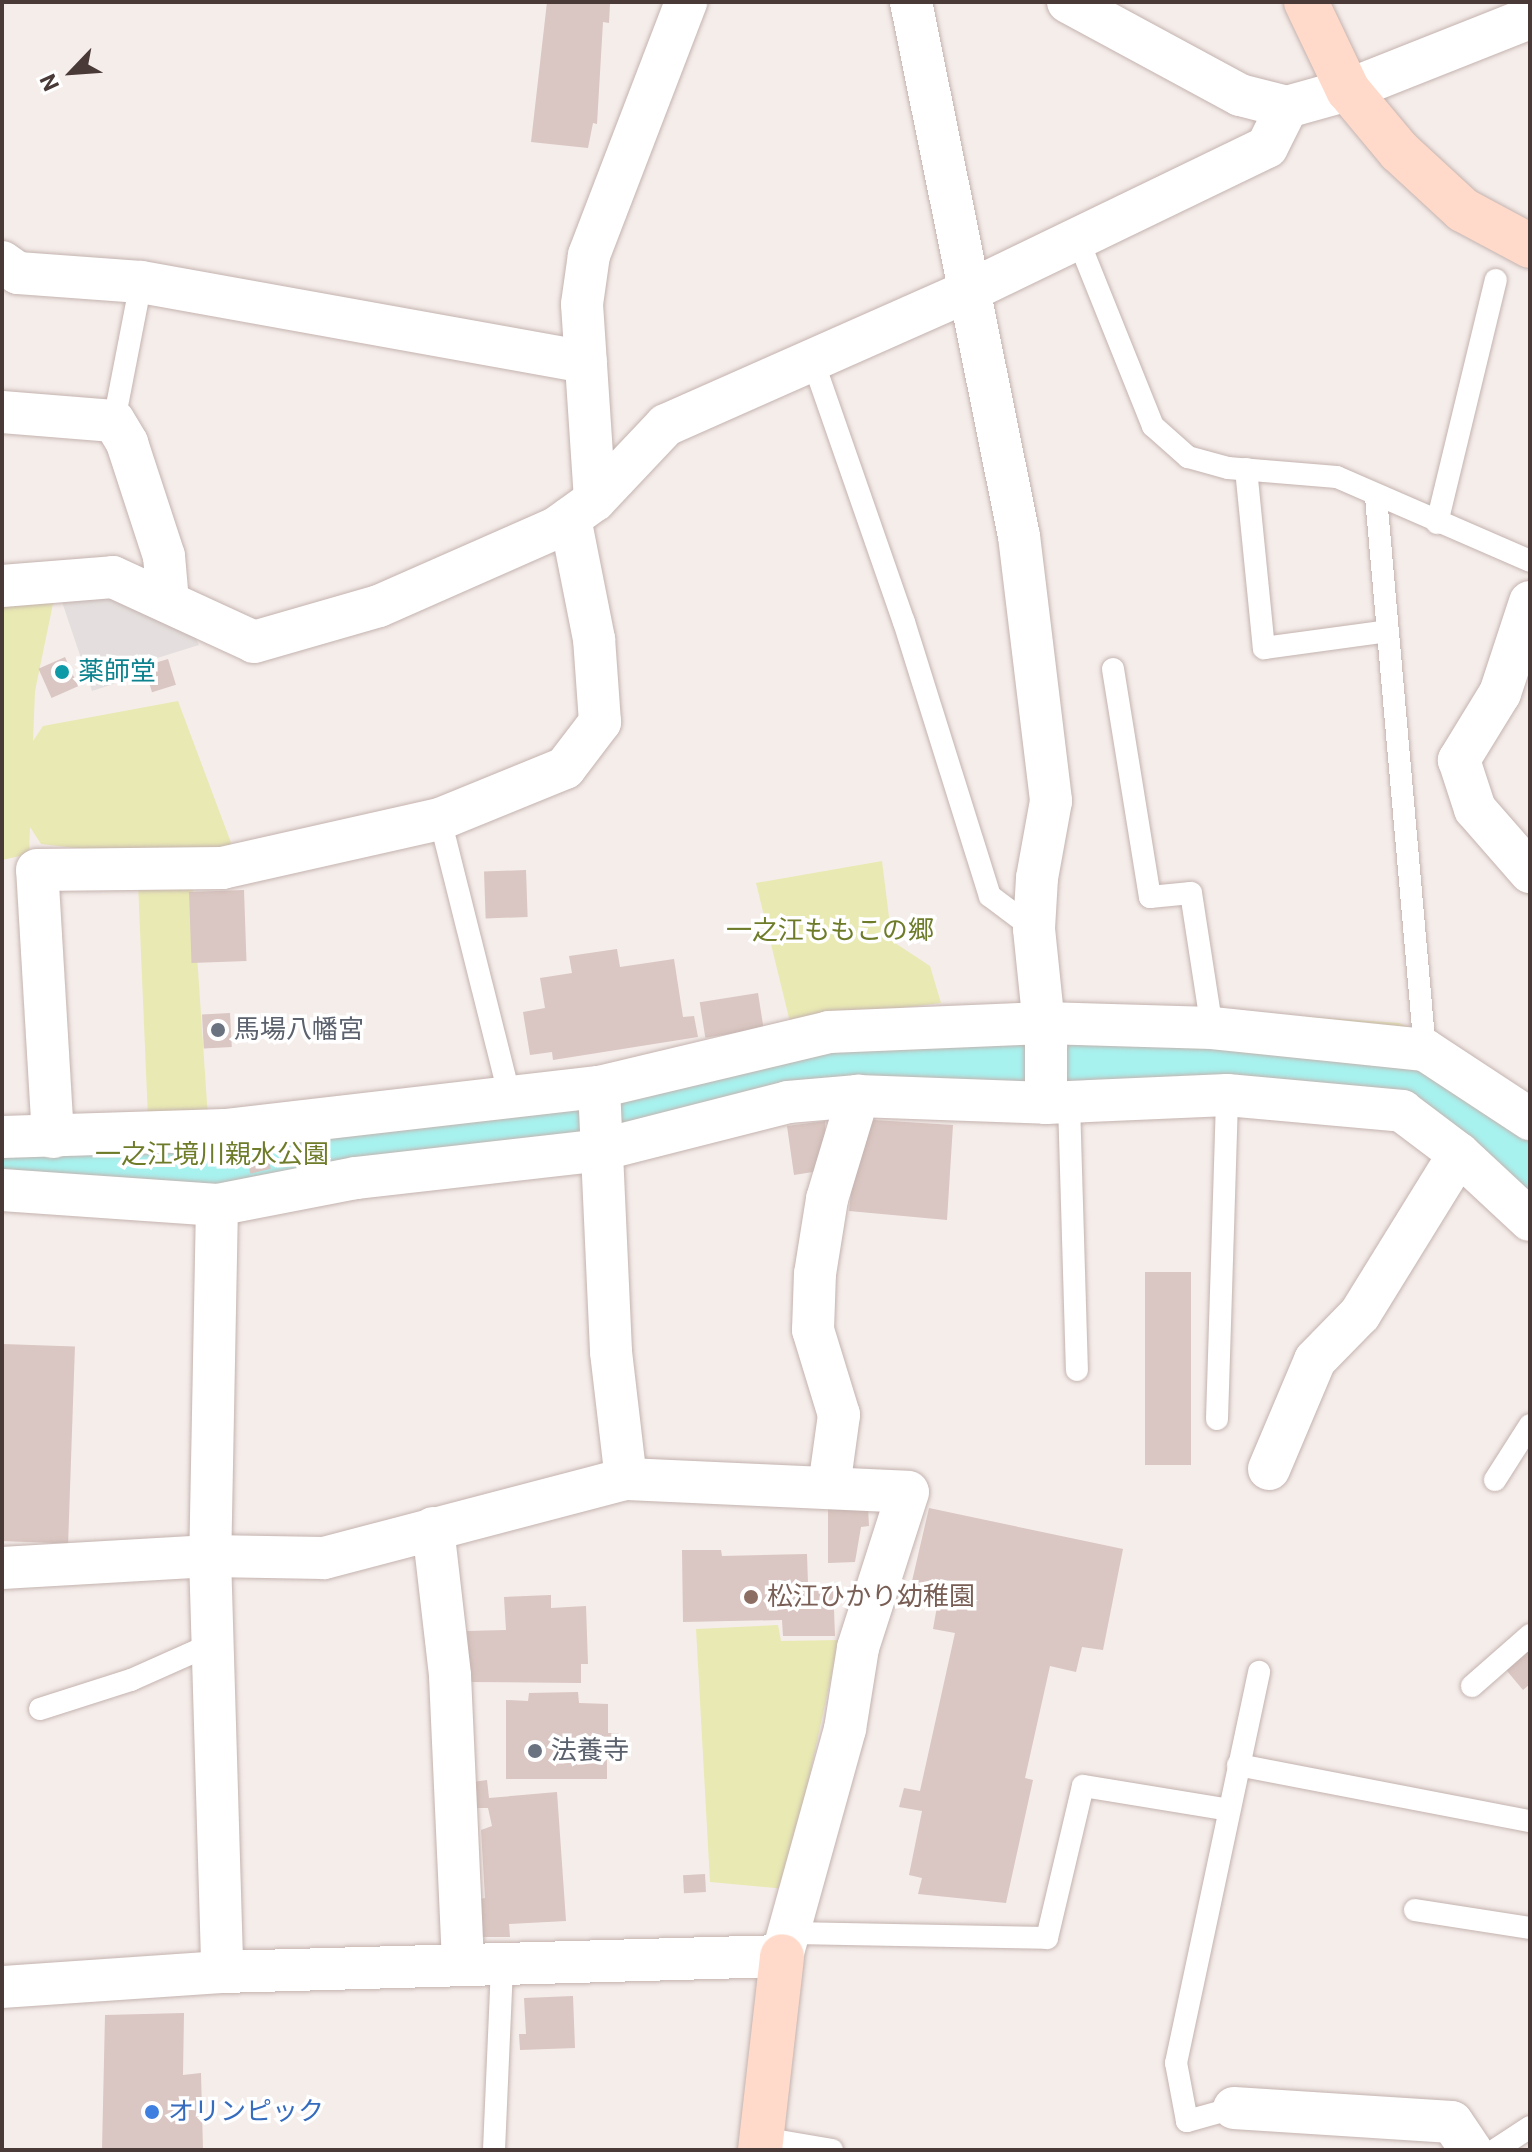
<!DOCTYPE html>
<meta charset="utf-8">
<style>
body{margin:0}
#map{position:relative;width:1532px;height:2152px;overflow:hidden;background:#f5edea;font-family:Roboto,"Noto Sans JP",sans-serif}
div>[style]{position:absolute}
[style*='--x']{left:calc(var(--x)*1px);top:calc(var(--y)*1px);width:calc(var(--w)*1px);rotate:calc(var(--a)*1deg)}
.green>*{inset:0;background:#e9e9b3}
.parking>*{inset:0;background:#e4dfde}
.river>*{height:74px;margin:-37px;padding:0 37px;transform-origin:37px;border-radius:37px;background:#a7f1ee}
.building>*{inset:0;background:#dac6c2;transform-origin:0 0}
.roads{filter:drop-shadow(0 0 2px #c4b3af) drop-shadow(0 0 2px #c4b3af)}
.lane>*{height:22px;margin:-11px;padding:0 11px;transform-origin:11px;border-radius:11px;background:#fff}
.street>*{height:42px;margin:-21px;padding:0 21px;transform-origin:21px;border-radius:21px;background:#fff}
.secondary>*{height:44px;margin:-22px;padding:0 22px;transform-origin:22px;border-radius:22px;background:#ffdaca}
.dots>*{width:22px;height:22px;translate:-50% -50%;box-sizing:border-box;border:4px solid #fff;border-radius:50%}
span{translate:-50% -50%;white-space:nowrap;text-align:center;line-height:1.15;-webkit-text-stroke:7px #fff;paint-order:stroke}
.culture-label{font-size:26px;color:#0d838f}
.left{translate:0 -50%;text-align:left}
.park-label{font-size:26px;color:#6e7c2a}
.worship-label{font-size:26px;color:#5b616d}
.education-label{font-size:26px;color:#785e54}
.shop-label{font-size:26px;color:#366cbe}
.frame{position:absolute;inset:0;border:4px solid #493a38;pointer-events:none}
.north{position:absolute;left:32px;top:32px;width:80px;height:80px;-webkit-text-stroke:6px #fff;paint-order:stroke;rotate:245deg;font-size:22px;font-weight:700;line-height:32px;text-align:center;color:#493a38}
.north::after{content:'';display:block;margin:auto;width:28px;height:36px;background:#493a38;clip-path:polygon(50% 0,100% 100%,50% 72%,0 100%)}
</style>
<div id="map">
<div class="green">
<i style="clip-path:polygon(55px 594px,35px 691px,33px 741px,43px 726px,178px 701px,233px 848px,127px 854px,41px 844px,30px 827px,29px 854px,2px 860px,2px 598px)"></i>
<i style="clip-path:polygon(882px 861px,892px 941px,930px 966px,941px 1003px,790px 1022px,756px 883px)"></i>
<i style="clip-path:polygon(192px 881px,208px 1118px,1008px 1014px,1015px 1088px,621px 1127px,213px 1194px,2px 1180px,2px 1124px,148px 1119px,138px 883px)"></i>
<i style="clip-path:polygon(1225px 1011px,1399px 1023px,1444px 1042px,1530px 1103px,1530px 1148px,1507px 1168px,1463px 1135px,1082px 1088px,1078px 1012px)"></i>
<i style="clip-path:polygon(778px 1625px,781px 1641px,839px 1640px,785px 1889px,710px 1882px,696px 1629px)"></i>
</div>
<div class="parking">
<i style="clip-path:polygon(109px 592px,190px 627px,199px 645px,135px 665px,138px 676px,92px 691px,61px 599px)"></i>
</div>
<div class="river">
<i style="--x:2;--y:1168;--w:231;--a:-3.2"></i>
<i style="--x:233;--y:1155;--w:308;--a:-7.7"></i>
<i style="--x:538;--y:1114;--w:99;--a:-4"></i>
<i style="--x:637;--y:1107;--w:222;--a:-13.8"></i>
<i style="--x:853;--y:1054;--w:531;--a:2.81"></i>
<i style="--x:1383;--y:1080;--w:91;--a:15.3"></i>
<i style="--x:1471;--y:1104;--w:79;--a:41.9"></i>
</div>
<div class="building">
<i style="clip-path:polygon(547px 2px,610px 4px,609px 23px,603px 22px,597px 124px,593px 123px,588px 148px,531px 142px)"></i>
<i style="left:65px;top:657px;width:32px;height:29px;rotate:66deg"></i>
<i style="left:168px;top:659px;width:27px;height:25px;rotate:73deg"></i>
<i style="left:526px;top:870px;width:47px;height:42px;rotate:88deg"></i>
<i style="left:244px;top:890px;width:71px;height:55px;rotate:88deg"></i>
<i style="clip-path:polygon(617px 949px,620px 967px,674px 959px,683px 1017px,694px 1016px,698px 1037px,553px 1060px,552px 1052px,530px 1055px,523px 1012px,545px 1008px,540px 978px,572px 973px,569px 956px)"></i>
<i style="left:758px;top:993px;width:36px;height:59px;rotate:81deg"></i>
<i style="left:230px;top:1013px;width:34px;height:28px;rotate:87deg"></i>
<i style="clip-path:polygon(874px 1120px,953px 1125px,947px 1220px,849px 1211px,856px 1149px,865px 1148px,866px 1125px)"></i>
<i style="clip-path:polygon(825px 1121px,826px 1146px,819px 1171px,794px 1175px,787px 1126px)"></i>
<i style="left:268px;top:1157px;width:12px;height:21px;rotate:76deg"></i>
<i style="left:1145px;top:1272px;width:46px;height:193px"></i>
<i style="left:2px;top:1344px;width:73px;height:197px;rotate:2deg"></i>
<i style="clip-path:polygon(828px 1507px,868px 1507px,869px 1526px,861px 1527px,855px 1562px,828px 1563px)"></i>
<i style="clip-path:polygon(929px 1508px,1123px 1549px,1103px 1650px,1082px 1647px,1076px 1672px,1050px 1666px,1025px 1778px,1033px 1780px,1006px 1903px,918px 1894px,922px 1878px,909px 1875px,922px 1811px,899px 1807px,904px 1788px,920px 1791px,955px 1633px,933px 1629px,938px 1601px,909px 1594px)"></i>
<i style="clip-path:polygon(682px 1550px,721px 1550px,722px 1556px,807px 1554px,808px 1584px,833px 1584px,835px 1636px,783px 1636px,782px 1620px,683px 1622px)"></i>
<i style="clip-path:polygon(551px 1595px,551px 1608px,586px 1606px,588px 1664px,581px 1664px,581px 1683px,469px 1682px,467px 1631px,506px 1630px,504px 1597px)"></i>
<i style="clip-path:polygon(1530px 1641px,1530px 1684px,1523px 1690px,1502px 1665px)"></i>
<i style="clip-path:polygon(578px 1692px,579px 1703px,608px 1704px,608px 1733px,619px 1733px,620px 1753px,607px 1752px,607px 1779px,506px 1779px,506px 1700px,528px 1701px,529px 1693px)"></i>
<i style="clip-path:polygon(487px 1780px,489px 1798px,557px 1792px,566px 1921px,509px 1924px,510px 1937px,477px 1937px,475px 1900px,485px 1898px,481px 1830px,492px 1826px,488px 1808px,476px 1808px,473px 1782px)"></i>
<i style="left:705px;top:1874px;width:18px;height:22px;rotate:87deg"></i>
<i style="clip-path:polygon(573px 1996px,575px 2048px,520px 2050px,519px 2034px,526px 2034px,524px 1998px)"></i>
<i style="clip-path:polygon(184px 2013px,183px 2075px,201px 2073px,203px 2150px,102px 2150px,105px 2015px)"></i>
</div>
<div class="roads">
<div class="lane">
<i style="--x:1077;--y:237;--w:204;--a:68.1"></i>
<i style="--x:1153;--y:426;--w:47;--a:41.5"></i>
<i style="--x:1188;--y:457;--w:41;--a:15.4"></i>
<i style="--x:1228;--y:468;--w:109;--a:4.7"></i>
<i style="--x:1337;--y:477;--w:210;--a:23.5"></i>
<i style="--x:813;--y:361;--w:276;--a:70.8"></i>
<i style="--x:904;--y:622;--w:287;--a:72.6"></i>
<i style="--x:990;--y:896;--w:55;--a:36.9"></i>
<i style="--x:114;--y:421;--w:142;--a:-79"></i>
<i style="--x:1246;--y:469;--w:180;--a:84.3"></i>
<i style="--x:1264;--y:648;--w:125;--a:-7.8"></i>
<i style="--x:1376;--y:497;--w:555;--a:84.94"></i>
<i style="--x:1437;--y:523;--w:250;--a:-76.4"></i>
<i style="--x:1113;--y:669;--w:231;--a:80.8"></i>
<i style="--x:1150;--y:897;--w:41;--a:-5.6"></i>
<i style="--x:1191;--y:893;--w:137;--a:81.2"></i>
<i style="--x:440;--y:819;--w:287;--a:75.9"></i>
<i style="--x:1069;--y:1103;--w:267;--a:88.3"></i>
<i style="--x:1217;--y:1419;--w:324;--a:-88.2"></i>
<i style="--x:1495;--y:1480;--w:65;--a:-57.5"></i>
<i style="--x:1472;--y:1686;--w:77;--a:-41.3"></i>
<i style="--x:40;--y:1709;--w:96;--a:-17.7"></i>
<i style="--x:131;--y:1680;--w:89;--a:-24"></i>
<i style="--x:1238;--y:1765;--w:297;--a:10.9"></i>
<i style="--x:1415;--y:1910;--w:116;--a:8.9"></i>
<i style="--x:791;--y:1933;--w:256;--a:1.1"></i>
<i style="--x:1047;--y:1938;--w:156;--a:-76.7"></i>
<i style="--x:1083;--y:1786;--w:148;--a:9.3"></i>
<i style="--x:1234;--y:2108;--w:49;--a:164.5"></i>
<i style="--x:1187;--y:2121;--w:59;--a:-100.7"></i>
<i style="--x:1176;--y:2063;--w:400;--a:-78"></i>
<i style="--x:761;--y:2138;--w:72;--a:9.6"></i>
<i style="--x:494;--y:2150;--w:185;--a:-87.5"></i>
<i style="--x:1495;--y:2150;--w:42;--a:-33.3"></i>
</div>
<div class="street">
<i style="--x:911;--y:2;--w:545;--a:78.57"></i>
<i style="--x:1019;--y:536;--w:267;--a:83.1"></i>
<i style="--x:1051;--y:801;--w:78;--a:100.3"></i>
<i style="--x:1037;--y:878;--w:51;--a:93.4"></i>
<i style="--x:1034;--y:929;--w:118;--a:84.1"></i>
<i style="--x:1046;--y:1046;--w:57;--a:90"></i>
<i style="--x:1068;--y:2;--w:196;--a:28.4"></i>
<i style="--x:1240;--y:95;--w:49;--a:14.3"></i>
<i style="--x:1287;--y:107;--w:63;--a:-15.6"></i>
<i style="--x:1348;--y:90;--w:196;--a:-21.6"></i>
<i style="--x:2;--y:262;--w:19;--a:35"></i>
<i style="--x:18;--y:273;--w:123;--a:4.2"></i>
<i style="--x:141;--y:282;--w:452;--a:10.2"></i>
<i style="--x:2;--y:412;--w:112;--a:4.6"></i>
<i style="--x:114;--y:421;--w:26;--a:59"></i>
<i style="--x:127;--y:443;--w:119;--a:71.9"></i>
<i style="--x:164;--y:556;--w:46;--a:85"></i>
<i style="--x:595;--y:500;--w:196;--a:-93.8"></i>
<i style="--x:582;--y:304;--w:49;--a:-81.9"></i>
<i style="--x:589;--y:255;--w:271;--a:-69"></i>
<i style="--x:2;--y:586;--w:111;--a:-4.6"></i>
<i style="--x:113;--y:577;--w:155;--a:24.7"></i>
<i style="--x:254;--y:642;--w:130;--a:-16.1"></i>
<i style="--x:379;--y:606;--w:193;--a:-23.8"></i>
<i style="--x:556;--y:528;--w:48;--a:-35.7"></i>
<i style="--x:595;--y:500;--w:103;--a:-46.6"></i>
<i style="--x:666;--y:425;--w:331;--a:-23.9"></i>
<i style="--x:969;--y:291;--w:331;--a:-25.8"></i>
<i style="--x:1267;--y:147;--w:45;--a:-63.4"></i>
<i style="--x:1530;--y:602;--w:96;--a:108.2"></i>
<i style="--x:1500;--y:693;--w:79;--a:121.5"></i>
<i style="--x:1459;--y:760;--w:52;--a:71.9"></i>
<i style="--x:1475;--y:809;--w:84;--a:48.9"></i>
<i style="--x:599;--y:1087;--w:265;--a:87.4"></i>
<i style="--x:611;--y:1352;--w:128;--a:83.3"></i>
<i style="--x:2;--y:1137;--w:223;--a:-1.8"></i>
<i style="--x:225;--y:1130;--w:376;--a:-6.6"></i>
<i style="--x:599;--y:1087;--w:236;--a:-13.4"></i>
<i style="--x:829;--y:1032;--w:215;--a:-2.4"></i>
<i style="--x:1044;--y:1023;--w:168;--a:1.7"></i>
<i style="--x:1212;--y:1028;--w:214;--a:5.9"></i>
<i style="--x:1425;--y:1050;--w:126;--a:33.3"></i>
<i style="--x:53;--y:1137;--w:267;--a:-93.4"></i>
<i style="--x:37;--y:870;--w:185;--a:-0.6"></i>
<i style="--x:222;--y:868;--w:223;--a:-12.7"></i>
<i style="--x:440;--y:819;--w:135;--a:-22.2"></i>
<i style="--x:565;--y:768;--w:58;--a:-52.7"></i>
<i style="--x:600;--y:722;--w:83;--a:-94.1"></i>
<i style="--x:594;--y:639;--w:123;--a:-101.2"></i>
<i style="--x:2;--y:1190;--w:216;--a:4"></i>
<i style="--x:217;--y:1205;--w:142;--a:-11"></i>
<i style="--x:356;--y:1178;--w:246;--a:-6.5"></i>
<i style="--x:600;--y:1150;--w:194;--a:-14.3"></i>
<i style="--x:788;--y:1102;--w:70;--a:-4.9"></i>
<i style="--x:858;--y:1096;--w:188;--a:2.1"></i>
<i style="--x:1046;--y:1103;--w:181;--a:-2.5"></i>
<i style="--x:1227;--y:1095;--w:176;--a:5.2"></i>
<i style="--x:1402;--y:1111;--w:71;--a:37"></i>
<i style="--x:1459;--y:1154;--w:97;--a:42.9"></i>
<i style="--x:217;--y:1205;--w:351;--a:91.1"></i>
<i style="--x:210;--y:1556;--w:416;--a:88.3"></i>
<i style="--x:1269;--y:1469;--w:118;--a:-67.1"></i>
<i style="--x:1315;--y:1360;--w:64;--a:-45.6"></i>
<i style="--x:1360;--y:1314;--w:188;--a:-58.3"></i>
<i style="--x:829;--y:1487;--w:73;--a:-82.1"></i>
<i style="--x:839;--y:1415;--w:89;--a:-107"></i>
<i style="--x:813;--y:1330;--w:56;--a:-88"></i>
<i style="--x:815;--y:1274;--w:76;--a:-80.9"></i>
<i style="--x:827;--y:1199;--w:108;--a:-73.2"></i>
<i style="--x:433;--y:1528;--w:149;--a:83.4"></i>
<i style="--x:450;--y:1676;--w:289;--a:87.4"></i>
<i style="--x:2;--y:1568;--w:208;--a:-3.3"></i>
<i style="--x:210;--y:1556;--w:114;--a:1"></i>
<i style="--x:324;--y:1558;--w:312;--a:-14.7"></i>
<i style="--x:626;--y:1479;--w:282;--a:2.6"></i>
<i style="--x:908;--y:1492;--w:164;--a:107.8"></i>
<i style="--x:858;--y:1648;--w:82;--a:99.1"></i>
<i style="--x:845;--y:1729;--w:236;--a:105.5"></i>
<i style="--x:782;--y:1956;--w:560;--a:178.36"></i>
<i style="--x:222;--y:1972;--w:221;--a:176.1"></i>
<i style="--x:1234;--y:2108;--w:218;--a:3.7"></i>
<i style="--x:1452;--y:2122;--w:34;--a:56"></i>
</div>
<div class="secondary">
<i style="--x:1306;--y:2;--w:98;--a:64.5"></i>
<i style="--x:1348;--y:90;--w:80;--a:50.1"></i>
<i style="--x:1399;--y:151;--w:87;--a:42.7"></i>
<i style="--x:1463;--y:210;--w:76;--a:28.2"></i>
<i style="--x:760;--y:2150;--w:195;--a:-83.5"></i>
</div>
</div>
<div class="dots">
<i style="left:62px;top:672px;background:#0f9aa8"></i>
<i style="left:218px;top:1030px;background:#6b7280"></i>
<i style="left:751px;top:1597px;background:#8d6e63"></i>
<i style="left:535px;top:1751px;background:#6b7280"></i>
<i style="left:152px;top:2112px;background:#3f7fe0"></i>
</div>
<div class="culture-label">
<span class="left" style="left:78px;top:672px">薬師堂</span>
</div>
<div class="park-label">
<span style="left:830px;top:931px">一之江ももこの郷</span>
<span style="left:212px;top:1155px">一之江境川親水公園</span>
</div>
<div class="worship-label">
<span class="left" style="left:234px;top:1030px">馬場八幡宮</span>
<span class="left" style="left:551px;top:1751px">法養寺</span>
</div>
<div class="education-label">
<span class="left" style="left:767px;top:1597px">松江ひかり幼稚園</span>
</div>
<div class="shop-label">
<span class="left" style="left:168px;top:2112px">オリンピック</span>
</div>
<div class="frame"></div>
<div class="north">N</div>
</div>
